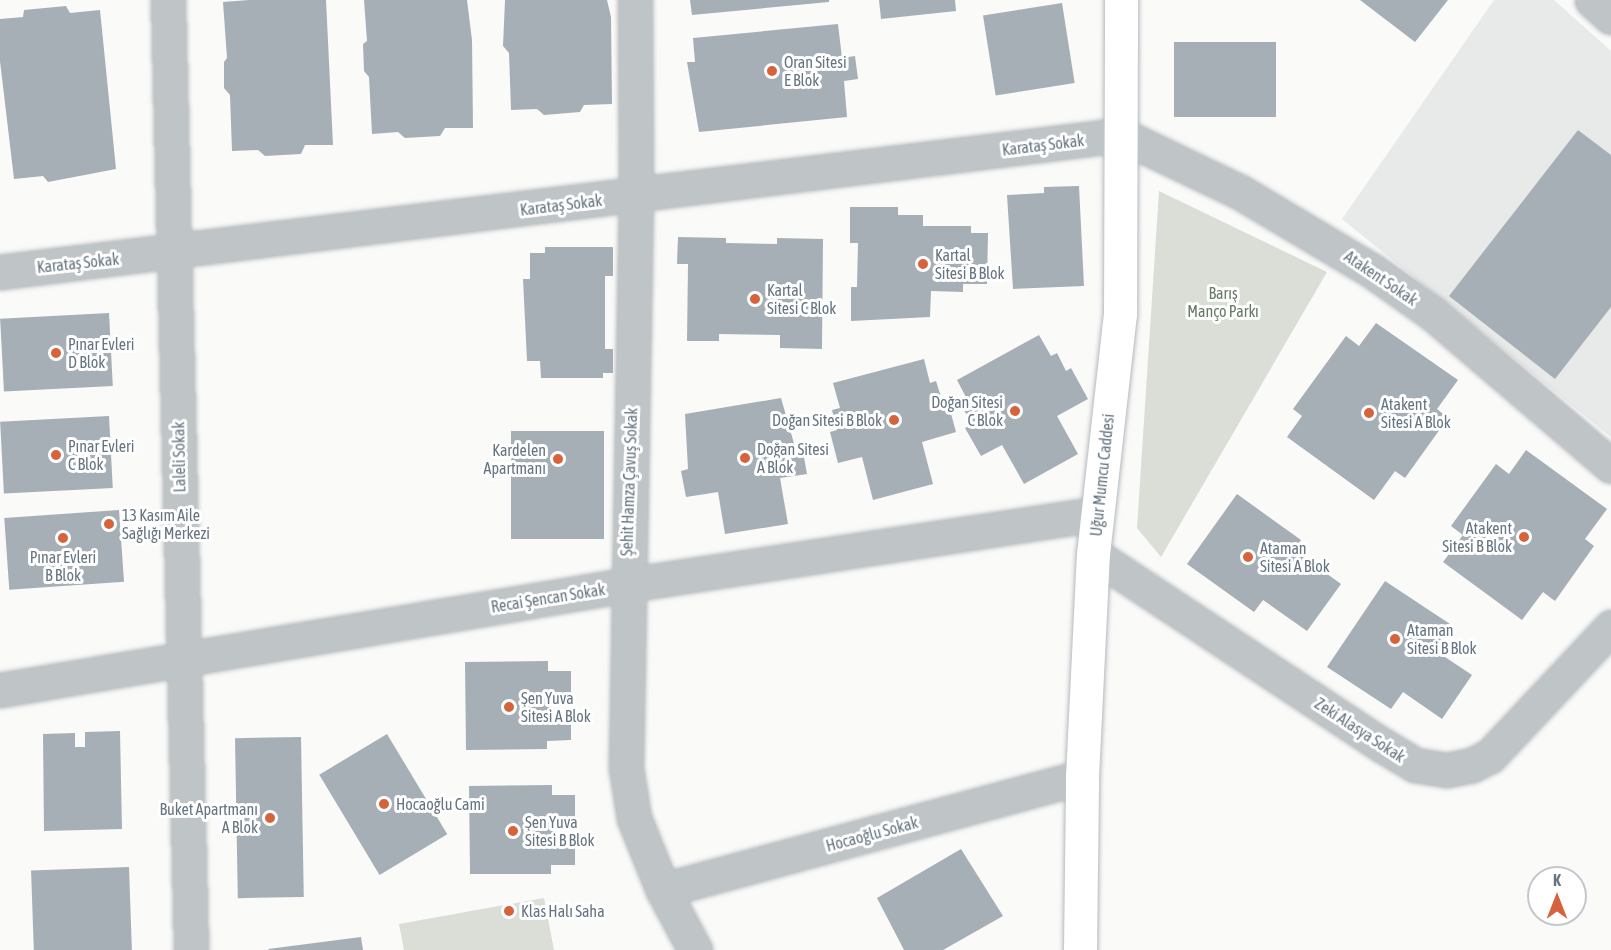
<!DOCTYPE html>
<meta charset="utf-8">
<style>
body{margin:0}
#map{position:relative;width:1611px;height:950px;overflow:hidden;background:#fafaf8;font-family:"Asap Condensed",sans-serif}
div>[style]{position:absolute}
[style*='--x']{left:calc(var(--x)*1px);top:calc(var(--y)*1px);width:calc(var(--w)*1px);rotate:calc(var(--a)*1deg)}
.built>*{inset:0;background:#e8e9e9}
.green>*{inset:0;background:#daded7}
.building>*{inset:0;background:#a6afb5;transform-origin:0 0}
.roads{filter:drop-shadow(0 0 2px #b5babe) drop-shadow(0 0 2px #b5babe)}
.minor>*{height:33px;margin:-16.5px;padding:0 16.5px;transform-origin:16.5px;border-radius:16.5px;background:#bfc4c7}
.major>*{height:33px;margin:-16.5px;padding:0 16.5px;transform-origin:16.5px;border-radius:16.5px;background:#fff}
.dots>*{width:16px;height:16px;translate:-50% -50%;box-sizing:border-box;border:3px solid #fff;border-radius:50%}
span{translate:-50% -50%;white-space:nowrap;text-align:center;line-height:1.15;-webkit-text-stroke:6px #fff;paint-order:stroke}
.poi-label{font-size:16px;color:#667581}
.left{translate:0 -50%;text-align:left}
.right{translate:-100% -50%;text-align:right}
.street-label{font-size:16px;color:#667581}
.park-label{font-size:16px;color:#687966}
.north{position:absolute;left:1527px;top:866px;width:60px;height:60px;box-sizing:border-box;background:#fff;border:2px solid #c2c8cd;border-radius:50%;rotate:0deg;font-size:16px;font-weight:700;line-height:24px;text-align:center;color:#667581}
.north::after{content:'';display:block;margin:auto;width:21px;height:27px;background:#d6633c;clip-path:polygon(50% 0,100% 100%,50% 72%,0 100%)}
</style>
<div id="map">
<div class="built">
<i style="clip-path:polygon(1494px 0,1554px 0,1611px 51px,1611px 437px,1342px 219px)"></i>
</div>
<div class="green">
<i style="clip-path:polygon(1159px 191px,1327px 272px,1161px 557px,1137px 528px)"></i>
<i style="clip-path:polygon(544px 898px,554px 950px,404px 950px,399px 924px)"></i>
</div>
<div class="building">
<i style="clip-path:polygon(249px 0,326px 0,333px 145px,305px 145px,301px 154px,265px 156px,258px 150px,232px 151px,230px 95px,224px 88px,224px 62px,227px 58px,223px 2px)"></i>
<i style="clip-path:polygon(364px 0,467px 0,472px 40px,473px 128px,445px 128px,440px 136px,405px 138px,398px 132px,372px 134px,369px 77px,364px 71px,363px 44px,367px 41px)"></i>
<i style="clip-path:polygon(505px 0,607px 0,611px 17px,612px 104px,584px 105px,580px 112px,544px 115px,537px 109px,511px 110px,509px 53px,503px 46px)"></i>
<i style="clip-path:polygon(690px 0,829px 0,829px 2px,692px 15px)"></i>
<i style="clip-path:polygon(879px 0,955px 0,956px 11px,881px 19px)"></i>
<i style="clip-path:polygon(1360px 0,1448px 0,1415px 42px)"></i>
<i style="left:1062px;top:3px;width:81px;height:80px;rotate:81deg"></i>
<i style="clip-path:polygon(66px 6px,70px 13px,100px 10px,116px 169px,48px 182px,43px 176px,14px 179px,0 61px,0 19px,23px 17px,24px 10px)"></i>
<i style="clip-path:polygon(838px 24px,842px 58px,855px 56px,858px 79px,844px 81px,847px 117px,699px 132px,687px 62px,695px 62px,693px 38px)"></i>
<i style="left:1276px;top:42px;width:75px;height:102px;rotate:90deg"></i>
<i style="clip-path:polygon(1578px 130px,1611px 155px,1611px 307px,1555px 379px,1449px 296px)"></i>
<i style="clip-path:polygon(1079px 186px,1084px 286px,1013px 289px,1007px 195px,1044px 193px,1044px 187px)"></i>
<i style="clip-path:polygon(850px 207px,898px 207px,898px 215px,923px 215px,923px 226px,971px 226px,971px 233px,988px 233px,987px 284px,963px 284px,963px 292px,931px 291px,930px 317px,851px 321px,851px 287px,857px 287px,858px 243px,850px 243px)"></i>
<i style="clip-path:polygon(678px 237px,726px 238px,726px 243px,777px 244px,777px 238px,823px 239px,822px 349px,780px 348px,780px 335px,719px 334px,719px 341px,687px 341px,688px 264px,677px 264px)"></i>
<i style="clip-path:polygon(545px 247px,613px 247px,613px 276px,605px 276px,605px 349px,613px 349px,613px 373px,603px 373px,603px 378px,541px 378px,540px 361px,527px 361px,523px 279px,530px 279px,530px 253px,545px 253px)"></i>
<i style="left:109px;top:313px;width:73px;height:109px;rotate:87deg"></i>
<i style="clip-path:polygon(1376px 323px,1458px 380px,1437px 409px,1448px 418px,1405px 478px,1395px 471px,1374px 500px,1287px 437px,1302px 416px,1293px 409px,1346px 336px,1359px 346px)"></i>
<i style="clip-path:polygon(1039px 335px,1051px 356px,1057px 353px,1066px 371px,1071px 368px,1088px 399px,1057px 416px,1078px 454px,1024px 484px,1002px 445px,981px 456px,965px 428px,972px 425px,962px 406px,969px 403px,957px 380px)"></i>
<i style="clip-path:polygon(924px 359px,930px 383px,936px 381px,942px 400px,947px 399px,956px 432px,922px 442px,933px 484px,873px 500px,862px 457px,838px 463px,830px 432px,837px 430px,832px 410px,840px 408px,833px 383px)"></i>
<i style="clip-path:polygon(781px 398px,795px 447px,802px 446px,807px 474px,780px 478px,788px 524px,725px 534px,718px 492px,686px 497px,681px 471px,688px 469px,685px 414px)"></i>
<i style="left:109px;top:416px;width:72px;height:109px;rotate:87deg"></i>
<i style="left:511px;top:431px;width:93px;height:108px"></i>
<i style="clip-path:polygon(1526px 450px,1607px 509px,1585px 539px,1594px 546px,1555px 601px,1543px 592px,1522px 620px,1443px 562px,1463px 535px,1451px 526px,1496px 464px,1509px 474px)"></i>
<i style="clip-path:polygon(1237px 494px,1301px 540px,1294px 550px,1341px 584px,1307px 631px,1263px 600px,1254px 612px,1187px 564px)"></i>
<i style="left:119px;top:510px;width:72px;height:115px;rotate:86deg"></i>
<i style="clip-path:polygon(1385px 581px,1453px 626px,1436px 651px,1472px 675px,1442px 719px,1403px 692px,1391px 709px,1327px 667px)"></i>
<i style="clip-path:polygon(548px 661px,548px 671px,571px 671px,571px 700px,551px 700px,551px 714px,571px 714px,571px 740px,547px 741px,547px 749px,466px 750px,465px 662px)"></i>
<i style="clip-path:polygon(120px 731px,122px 829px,44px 831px,43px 734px,75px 733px,75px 747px,85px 747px,85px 732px)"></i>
<i style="left:387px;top:734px;width:117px;height:79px;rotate:59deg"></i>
<i style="left:301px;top:737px;width:160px;height:66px;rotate:89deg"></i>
<i style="clip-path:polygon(552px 785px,552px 795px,575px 795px,575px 824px,555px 824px,555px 839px,575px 838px,575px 865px,551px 865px,551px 874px,470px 874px,469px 786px)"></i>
<i style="clip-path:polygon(961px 849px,1003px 916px,943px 950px,904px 950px,877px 898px)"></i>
<i style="left:129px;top:867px;width:83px;height:98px;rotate:88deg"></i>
<i style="clip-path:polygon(361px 937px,363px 950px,269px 950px,268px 949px)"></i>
</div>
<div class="roads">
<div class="minor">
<i style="--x:168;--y:0;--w:950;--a:88.61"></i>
<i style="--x:635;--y:0;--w:195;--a:89.7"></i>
<i style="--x:636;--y:195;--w:573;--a:91"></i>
<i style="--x:626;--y:768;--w:51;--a:80.9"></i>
<i style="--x:634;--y:818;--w:78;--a:68.1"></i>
<i style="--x:663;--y:890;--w:68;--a:61.9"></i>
<i style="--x:1592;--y:0;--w:25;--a:42"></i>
<i style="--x:0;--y:272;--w:1129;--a:-6.97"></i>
<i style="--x:1121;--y:135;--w:132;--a:25.6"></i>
<i style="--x:1240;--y:192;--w:156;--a:30.8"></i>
<i style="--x:1374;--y:272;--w:71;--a:35.3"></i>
<i style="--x:1432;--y:313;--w:235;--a:40.5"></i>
<i style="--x:1093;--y:554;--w:346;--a:33.5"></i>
<i style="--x:1382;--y:745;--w:39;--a:31"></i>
<i style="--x:1415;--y:765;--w:32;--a:9"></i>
<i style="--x:1447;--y:770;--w:25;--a:-11"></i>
<i style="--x:1472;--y:765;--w:20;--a:-27"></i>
<i style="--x:1490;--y:756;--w:177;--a:-46.8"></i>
<i style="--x:0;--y:690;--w:635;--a:-9.52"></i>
<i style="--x:626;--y:585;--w:476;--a:-8.6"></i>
<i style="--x:663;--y:890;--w:434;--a:-15.1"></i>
</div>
<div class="major">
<i style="--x:1080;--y:950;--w:173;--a:-89.3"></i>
<i style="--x:1082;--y:777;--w:223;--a:-87.2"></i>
<i style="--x:1093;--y:554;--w:242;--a:-83.6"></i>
<i style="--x:1120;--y:314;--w:314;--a:-89.8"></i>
</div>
</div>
<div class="dots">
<i style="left:772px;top:71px;background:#d6633c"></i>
<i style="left:923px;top:264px;background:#d6633c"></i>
<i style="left:755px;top:299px;background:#d6633c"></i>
<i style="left:56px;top:353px;background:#d6633c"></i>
<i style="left:1015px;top:411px;background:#d6633c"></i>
<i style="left:1369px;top:413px;background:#d6633c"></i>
<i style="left:894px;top:420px;background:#d6633c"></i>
<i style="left:56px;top:455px;background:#d6633c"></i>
<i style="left:745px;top:458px;background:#d6633c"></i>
<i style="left:558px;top:459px;background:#d6633c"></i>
<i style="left:109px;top:524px;background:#d6633c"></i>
<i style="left:1524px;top:537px;background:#d6633c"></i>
<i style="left:63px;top:538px;background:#d6633c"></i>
<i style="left:1248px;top:557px;background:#d6633c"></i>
<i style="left:1395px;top:639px;background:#d6633c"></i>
<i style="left:509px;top:707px;background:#d6633c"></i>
<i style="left:384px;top:804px;background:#d6633c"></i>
<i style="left:270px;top:818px;background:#d6633c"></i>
<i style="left:513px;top:831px;background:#d6633c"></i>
<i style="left:509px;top:911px;background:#d6633c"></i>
</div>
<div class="poi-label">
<span class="left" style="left:784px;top:71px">Oran Sitesi<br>E Blok</span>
<span class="left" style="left:935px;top:264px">Kartal<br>Sitesi B Blok</span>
<span class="left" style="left:767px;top:299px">Kartal<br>Sitesi C Blok</span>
<span class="left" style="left:68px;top:353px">Pınar Evleri<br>D Blok</span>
<span class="right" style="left:1003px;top:411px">Doğan Sitesi<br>C Blok</span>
<span class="left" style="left:1381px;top:413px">Atakent<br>Sitesi A Blok</span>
<span class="right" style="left:882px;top:420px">Doğan Sitesi B Blok</span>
<span class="left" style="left:68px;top:455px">Pınar Evleri<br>C Blok</span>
<span class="left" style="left:757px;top:458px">Doğan Sitesi<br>A Blok</span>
<span class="right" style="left:546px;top:459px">Kardelen<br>Apartmanı</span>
<span class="left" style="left:122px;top:524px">13 Kasım Aile<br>Sağlığı Merkezi</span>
<span class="right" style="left:1512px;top:537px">Atakent<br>Sitesi B Blok</span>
<span class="left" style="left:1260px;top:557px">Ataman<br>Sitesi A Blok</span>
<span style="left:63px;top:566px">Pınar Evleri<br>B Blok</span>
<span class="left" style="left:1407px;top:639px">Ataman<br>Sitesi B Blok</span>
<span class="left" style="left:521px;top:707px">Şen Yuva<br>Sitesi A Blok</span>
<span class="left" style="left:396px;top:804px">Hocaoğlu Cami</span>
<span class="right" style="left:258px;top:818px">Buket Apartmanı<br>A Blok</span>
<span class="left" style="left:525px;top:831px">Şen Yuva<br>Sitesi B Blok</span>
<span class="left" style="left:521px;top:911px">Klas Halı Saha</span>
</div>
<div class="street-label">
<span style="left:1043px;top:145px;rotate:-7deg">Karataş Sokak</span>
<span style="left:561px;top:205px;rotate:-7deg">Karataş Sokak</span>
<span style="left:78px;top:263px;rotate:-6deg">Karataş Sokak</span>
<span style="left:1381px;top:278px;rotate:34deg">Atakent Sokak</span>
<span style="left:179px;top:457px;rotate:-91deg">Laleli Sokak</span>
<span style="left:1102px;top:475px;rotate:-84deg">Uğur Mumcu Caddesi</span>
<span style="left:629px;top:482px;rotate:-88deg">Şehit Hamza Çavuş Sokak</span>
<span style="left:548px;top:598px;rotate:-9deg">Recai Şencan Sokak</span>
<span style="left:1360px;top:730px;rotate:33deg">Zeki Alasya Sokak</span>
<span style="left:872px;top:834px;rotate:-15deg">Hocaoğlu Sokak</span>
</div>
<div class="park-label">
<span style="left:1223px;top:302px">Barış<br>Manço Parkı</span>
</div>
<div class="north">K</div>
</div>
